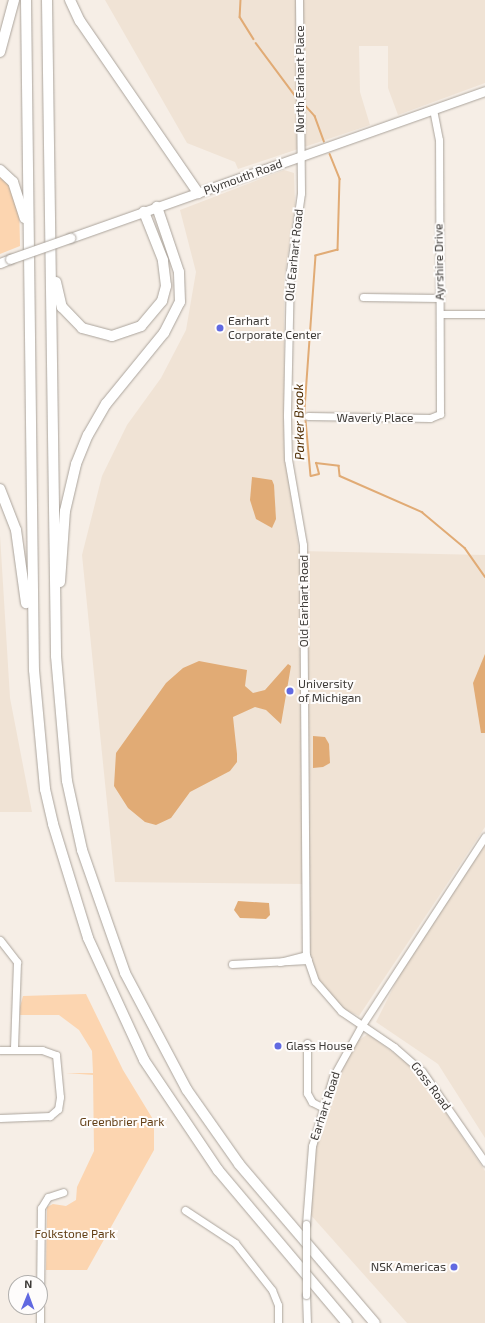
<!DOCTYPE html>
<style>
body{margin:0}
#map{position:relative;width:485px;height:1323px;overflow:hidden;background:#f6eee6;font-family:"Exo 2",sans-serif}
div>[style]{position:absolute}
[style*='--x']{left:calc(var(--x)*1px);top:calc(var(--y)*1px);width:calc(var(--w)*1px);rotate:calc(var(--a)*1deg)}
.built>*{inset:0;background:#f0e3d5}
.green>*{inset:0;background:#fcd5b0}
.water>*{inset:0;background:#e1ab75}
.stream>*{height:1.5px;margin:-0.75px;padding:0 0.75px;transform-origin:0.75px;border-radius:0.75px;background:#e1ab75}
.roads{filter:drop-shadow(0 0 1px #aba49c) drop-shadow(0 0 1px #aba49c)}
.minor>*{height:7px;margin:-3.5px;padding:0 3.5px;transform-origin:3.5px;border-radius:3.5px;background:#fff}
.major>*{height:9px;margin:-4.5px;padding:0 4.5px;transform-origin:4.5px;border-radius:4.5px;background:#fff}
.highway>*{height:10px;margin:-5px;padding:0 5px;transform-origin:5px;border-radius:5px;background:#fff}
.bridges{filter:drop-shadow(0 0 1px #aba49c) drop-shadow(0 0 1px #aba49c)}
.minor-bridge>*{height:7px;margin:-3.5px;padding:0 3.5px;transform-origin:3.5px;border-radius:3.5px;background:#fff}
.major-bridge>*{height:9px;margin:-4.5px;padding:0 4.5px;transform-origin:4.5px;border-radius:4.5px;background:#fff}
.dots>*{width:11px;height:11px;translate:-50% -50%;box-sizing:border-box;border:2px solid #fefcfb;border-radius:50%}
span{translate:-50% -50%;white-space:nowrap;text-align:center;line-height:1.15;-webkit-text-stroke:4px #fefcfb;paint-order:stroke}
.street-label{font-size:12px;color:#3e3b38}
.poi-label{font-size:12px;color:#3e3b38}
.left{translate:0 -50%;text-align:left}
.right{translate:-100% -50%;text-align:right}
.park-label{font-size:12px;color:#633f16}
.water-label{font-size:13px;color:#4d2b00;font-style:italic}
.north{position:absolute;left:8px;top:1275px;width:40px;height:40px;box-sizing:border-box;background:#fefcfb;border:1px solid #b1afad;border-radius:50%;rotate:1deg;font-size:11px;font-weight:700;line-height:16px;text-align:center;color:#3e3b38}
.north::after{content:'';display:block;margin:auto;width:14px;height:18px;background:#6169e1;clip-path:polygon(50% 0,100% 100%,50% 72%,0 100%)}
</style>
<div id="map">
<div class="built">
<i style="clip-path:polygon(105px 0,485px 0,485px 83px,398px 115px,388px 88px,388px 46px,359px 46px,360px 92px,370px 125px,238px 169px,235px 162px,187px 143px)"></i>
<i style="clip-path:polygon(284px 170px,294px 173px,295px 205px,284px 281px,284px 447px,299px 551px,485px 555px,485px 827px,359px 1016px,340px 1007px,319px 983px,309px 957px,307px 884px,115px 882px,82px 555px,102px 476px,127px 425px,161px 378px,186px 330px,196px 272px,180px 210px)"></i>
<i style="clip-path:polygon(0 535px,10px 698px,32px 812px,0 812px)"></i>
<i style="clip-path:polygon(485px 843px,485px 1138px,438px 1064px,376px 1022px,401px 972px)"></i>
<i style="clip-path:polygon(368px 1034px,405px 1061px,424px 1080px,485px 1171px,485px 1323px,407px 1323px,309px 1213px,314px 1152px,329px 1097px,356px 1042px)"></i>
</div>
<div class="green">
<i style="clip-path:polygon(0 173px,9px 181px,19px 200px,20px 246px,0 254px)"></i>
<i style="clip-path:polygon(86px 994px,123px 1070px,154px 1121px,154px 1150px,87px 1270px,46px 1270px,47px 1207px,53px 1204px,66px 1206px,76px 1200px,77px 1187px,94px 1151px,93px 1075px,66px 1073px,93px 1073px,92px 1051px,79px 1030px,59px 1015px,20px 1015px,20px 1007px,23px 996px)"></i>
</div>
<div class="water">
<i style="clip-path:polygon(252px 477px,272px 480px,274px 485px,276px 519px,272px 528px,256px 519px,250px 500px)"></i>
<i style="clip-path:polygon(485px 654px,485px 733px,481px 733px,473px 683px)"></i>
<i style="clip-path:polygon(199px 661px,247px 670px,245px 686px,253px 693px,265px 690px,288px 664px,291px 666px,281px 724px,266px 710px,255px 707px,233px 717px,237px 754px,237px 762px,230px 771px,190px 792px,171px 818px,156px 825px,145px 822px,128px 808px,114px 786px,116px 753px,166px 683px,183px 668px)"></i>
<i style="clip-path:polygon(313px 736px,325px 737px,329px 744px,330px 763px,323px 767px,313px 768px)"></i>
<i style="clip-path:polygon(238px 901px,269px 903px,270px 915px,266px 919px,240px 918px,234px 910px)"></i>
</div>
<div class="stream">
<i style="--x:241;--y:0;--w:17;--a:93"></i>
<i style="--x:240;--y:17;--w:26;--a:58"></i>
<i style="--x:256;--y:43;--w:69;--a:53.3"></i>
<i style="--x:305;--y:105;--w:15;--a:48"></i>
<i style="--x:315;--y:116;--w:27;--a:70"></i>
<i style="--x:330;--y:154;--w:27;--a:68"></i>
<i style="--x:340;--y:179;--w:71;--a:91.6"></i>
<i style="--x:338;--y:250;--w:23;--a:165"></i>
<i style="--x:316;--y:256;--w:153;--a:94.1"></i>
<i style="--x:305;--y:409;--w:67;--a:84.9"></i>
<i style="--x:311;--y:476;--w:8;--a:-14"></i>
<i style="--x:319;--y:474;--w:11;--a:-105"></i>
<i style="--x:316;--y:463;--w:23;--a:7"></i>
<i style="--x:339;--y:466;--w:10;--a:84"></i>
<i style="--x:340;--y:476;--w:90;--a:23.7"></i>
<i style="--x:422;--y:512;--w:56;--a:39.9"></i>
<i style="--x:465;--y:548;--w:35;--a:55"></i>
</div>
<div class="roads">
<div class="minor">
<i style="--x:299;--y:0;--w:193;--a:89.4"></i>
<i style="--x:301;--y:193;--w:79;--a:98"></i>
<i style="--x:290;--y:271;--w:145;--a:91.2"></i>
<i style="--x:287;--y:416;--w:43;--a:88.7"></i>
<i style="--x:288;--y:459;--w:87;--a:80.1"></i>
<i style="--x:303;--y:545;--w:410;--a:89.6"></i>
<i style="--x:306;--y:955;--w:28;--a:71"></i>
<i style="--x:315;--y:981;--w:40;--a:49"></i>
<i style="--x:341;--y:1011;--w:64;--a:34.2"></i>
<i style="--x:394;--y:1047;--w:37;--a:41"></i>
<i style="--x:422;--y:1071;--w:111;--a:55.3"></i>
<i style="--x:363;--y:297;--w:76;--a:0.8"></i>
<i style="--x:440;--y:314;--w:45;--a:0"></i>
<i style="--x:308;--y:416;--w:122;--a:0.9"></i>
<i style="--x:430;--y:418;--w:11;--a:-22"></i>
<i style="--x:440;--y:414;--w:274;--a:-90.2"></i>
<i style="--x:439;--y:140;--w:31;--a:-101"></i>
<i style="--x:0;--y:940;--w:28;--a:52"></i>
<i style="--x:17;--y:962;--w:88;--a:92"></i>
<i style="--x:280;--y:962;--w:27;--a:-15"></i>
<i style="--x:232;--y:964;--w:76;--a:-3"></i>
<i style="--x:307;--y:1043;--w:50;--a:90"></i>
<i style="--x:307;--y:1093;--w:10;--a:61"></i>
<i style="--x:312;--y:1102;--w:11;--a:27"></i>
<i style="--x:0;--y:1050;--w:42;--a:0"></i>
<i style="--x:42;--y:1050;--w:15;--a:20"></i>
<i style="--x:56;--y:1055;--w:42;--a:84.6"></i>
<i style="--x:60;--y:1097;--w:12;--a:99"></i>
<i style="--x:58;--y:1109;--w:11;--a:139"></i>
<i style="--x:50;--y:1116;--w:50;--a:177.7"></i>
<i style="--x:185;--y:1210;--w:60;--a:33.4"></i>
<i style="--x:235;--y:1243;--w:60;--a:51.8"></i>
<i style="--x:272;--y:1290;--w:16;--a:68"></i>
<i style="--x:278;--y:1305;--w:18;--a:90"></i>
<i style="--x:306;--y:1224;--w:78;--a:-85.6"></i>
<i style="--x:312;--y:1146;--w:72;--a:-73.1"></i>
<i style="--x:333;--y:1077;--w:60;--a:-60.9"></i>
<i style="--x:362;--y:1025;--w:225;--a:-56.9"></i>
<i style="--x:306;--y:1295;--w:28;--a:88"></i>
<i style="--x:40;--y:1300;--w:92;--a:-89.4"></i>
<i style="--x:41;--y:1208;--w:13;--a:-58"></i>
<i style="--x:48;--y:1197;--w:16;--a:-18"></i>
<i style="--x:40;--y:1323;--w:16;--a:-90"></i>
</div>
<div class="major">
<i style="--x:70;--y:238;--w:440;--a:-19.5"></i>
<i style="--x:0;--y:263;--w:11;--a:-22"></i>
</div>
<div class="highway">
<i style="--x:26;--y:0;--w:670;--a:89.32"></i>
<i style="--x:34;--y:670;--w:120;--a:84.7"></i>
<i style="--x:45;--y:789;--w:36;--a:77"></i>
<i style="--x:53;--y:824;--w:119;--a:72.9"></i>
<i style="--x:88;--y:938;--w:134;--a:65.3"></i>
<i style="--x:144;--y:1060;--w:133;--a:56.1"></i>
<i style="--x:218;--y:1170;--w:200;--a:49.9"></i>
<i style="--x:47;--y:0;--w:656;--a:89.21"></i>
<i style="--x:56;--y:656;--w:125;--a:85"></i>
<i style="--x:67;--y:781;--w:71;--a:77.7"></i>
<i style="--x:82;--y:850;--w:130;--a:70.7"></i>
<i style="--x:125;--y:973;--w:132;--a:62.1"></i>
<i style="--x:187;--y:1090;--w:90;--a:54.9"></i>
<i style="--x:239;--y:1164;--w:209;--a:49.5"></i>
<i style="--x:70;--y:0;--w:23;--a:65"></i>
<i style="--x:80;--y:21;--w:209;--a:55.5"></i>
<i style="--x:0;--y:52;--w:54;--a:-74.9"></i>
<i style="--x:0;--y:170;--w:18;--a:43"></i>
<i style="--x:13;--y:182;--w:38;--a:72"></i>
<i style="--x:56;--y:282;--w:26;--a:77"></i>
<i style="--x:62;--y:307;--w:29;--a:46"></i>
<i style="--x:82;--y:328;--w:31;--a:15"></i>
<i style="--x:112;--y:336;--w:31;--a:-19"></i>
<i style="--x:141;--y:326;--w:33;--a:-50"></i>
<i style="--x:162;--y:301;--w:16;--a:-75"></i>
<i style="--x:166;--y:286;--w:26;--a:-97"></i>
<i style="--x:163;--y:260;--w:52;--a:-111.6"></i>
<i style="--x:0;--y:489;--w:44;--a:68.7"></i>
<i style="--x:16;--y:530;--w:74;--a:82.2"></i>
<i style="--x:60;--y:582;--w:71;--a:-86"></i>
<i style="--x:65;--y:511;--w:48;--a:-76.8"></i>
<i style="--x:76;--y:464;--w:31;--a:-68"></i>
<i style="--x:88;--y:435;--w:36;--a:-60"></i>
<i style="--x:106;--y:404;--w:92;--a:-50.8"></i>
<i style="--x:164;--y:333;--w:35;--a:-63"></i>
<i style="--x:180;--y:302;--w:30;--a:-92"></i>
<i style="--x:179;--y:272;--w:69;--a:-108.7"></i>
</div>
</div>
<div class="bridges">
<div class="minor-bridge">
<i style="--x:306;--y:1224;--w:71;--a:90"></i>
</div>
<div class="major-bridge">
<i style="--x:10;--y:259;--w:64;--a:-19.3"></i>
</div>
</div>
<div class="dots">
<i style="left:220px;top:328px;background:#6169e1"></i>
<i style="left:290px;top:691px;background:#6169e1"></i>
<i style="left:278px;top:1046px;background:#6169e1"></i>
<i style="left:454px;top:1267px;background:#6169e1"></i>
</div>
<div class="street-label">
<span style="left:300px;top:79px;rotate:-90deg">North Earhart Place</span>
<span style="left:243px;top:177px;rotate:-20deg">Plymouth Road</span>
<span style="left:294px;top:255px;rotate:-84deg">Old Earhart Road</span>
<span style="left:439px;top:262px;rotate:-91deg">Ayrshire Drive</span>
<span style="left:375px;top:418px">Waverly Place</span>
<span style="left:304px;top:601px;rotate:-90deg">Old Earhart Road</span>
<span style="left:431px;top:1086px;rotate:53deg">Goss Road</span>
<span style="left:325px;top:1106px;rotate:-72deg">Earhart Road</span>
</div>
<div class="poi-label">
<span class="left" style="left:228px;top:328px">Earhart<br>Corporate Center</span>
<span class="left" style="left:298px;top:691px">University<br>of Michigan</span>
<span class="left" style="left:286px;top:1046px">Glass House</span>
<span class="right" style="left:446px;top:1267px">NSK Americas</span>
</div>
<div class="park-label">
<span style="left:122px;top:1122px">Greenbrier Park</span>
<span style="left:75px;top:1234px">Folkstone Park</span>
</div>
<div class="water-label">
<span style="left:299px;top:422px;rotate:-91deg">Parker Brook</span>
</div>
<div class="north">N</div>
</div>
